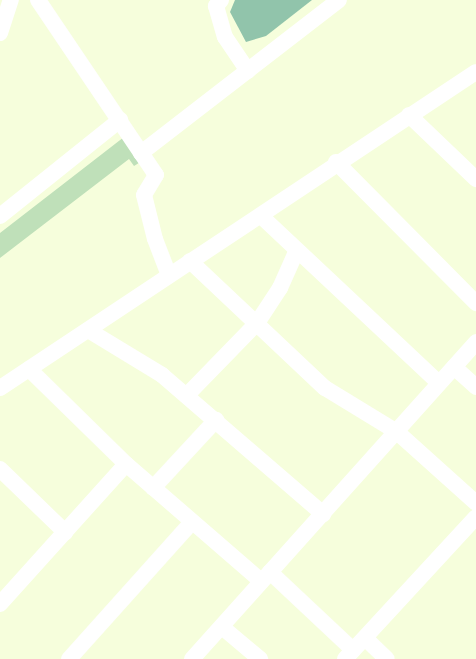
<!DOCTYPE html>
<style>
body{margin:0}
#map{position:relative;width:476px;height:659px;overflow:hidden;background:#f6fedc;font-family:"Golos Text",sans-serif}
div>[style]{position:absolute}
[style*='--x']{left:calc(var(--x)*1px);top:calc(var(--y)*1px);width:calc(var(--w)*1px);rotate:calc(var(--a)*1deg)}
.water>*{inset:0;background:#91c4ab}
.building>*{inset:0;background:#bfe0b9}
.minor>*{height:16px;margin:-8px;padding:0 8px;transform-origin:8px;border-radius:8px;background:#fff}
span{translate:-50% -50%;white-space:nowrap;text-align:center;line-height:1.15;-webkit-text-stroke:4px #fff;paint-order:stroke}
</style>
<div id="map">
<div class="water">
<i style="clip-path:polygon(235px 0,312px 0,266px 36px,246px 42px,230px 12px)"></i>
</div>
<div class="building">
<i style="clip-path:polygon(124px 137px,142px 161px,134px 166px,129px 159px,0 258px,0 233px)"></i>
</div>
<div class="minor">
<i style="--x:38;--y:0;--w:211;--a:56"></i>
<i style="--x:156;--y:175;--w:23;--a:121"></i>
<i style="--x:144;--y:195;--w:45;--a:76"></i>
<i style="--x:155;--y:239;--w:39;--a:69"></i>
<i style="--x:221;--y:0;--w:8;--a:130"></i>
<i style="--x:216;--y:6;--w:32;--a:74"></i>
<i style="--x:225;--y:37;--w:41;--a:55.9"></i>
<i style="--x:0;--y:33;--w:35;--a:-72"></i>
<i style="--x:409;--y:115;--w:93;--a:43.7"></i>
<i style="--x:141;--y:153;--w:250;--a:-37.7"></i>
<i style="--x:336;--y:162;--w:199;--a:45.2"></i>
<i style="--x:0;--y:216;--w:154;--a:-38.7"></i>
<i style="--x:261;--y:216;--w:244;--a:43.2"></i>
<i style="--x:190;--y:261;--w:185;--a:43.3"></i>
<i style="--x:325;--y:388;--w:84;--a:31.4"></i>
<i style="--x:397;--y:432;--w:106;--a:41.9"></i>
<i style="--x:88;--y:330;--w:87;--a:31.3"></i>
<i style="--x:162;--y:375;--w:213;--a:40.8"></i>
<i style="--x:454;--y:367;--w:30;--a:42"></i>
<i style="--x:29;--y:369;--w:136;--a:44.4"></i>
<i style="--x:126;--y:464;--w:179;--a:40.9"></i>
<i style="--x:0;--y:388;--w:571;--a:-33.58"></i>
<i style="--x:187;--y:395;--w:100;--a:-45.8"></i>
<i style="--x:257;--y:323;--w:42;--a:-56.7"></i>
<i style="--x:280;--y:288;--w:39;--a:-66"></i>
<i style="--x:0;--y:469;--w:91;--a:44.1"></i>
<i style="--x:153;--y:488;--w:93;--a:-47.2"></i>
<i style="--x:270;--y:572;--w:114;--a:43.2"></i>
<i style="--x:0;--y:604;--w:188;--a:-48"></i>
<i style="--x:222;--y:627;--w:50;--a:40.1"></i>
<i style="--x:365;--y:638;--w:30;--a:44"></i>
<i style="--x:69;--y:659;--w:184;--a:-48.1"></i>
<i style="--x:192;--y:659;--w:426;--a:-48.1"></i>
<i style="--x:345;--y:659;--w:193;--a:-47.3"></i>
</div>
</div>
